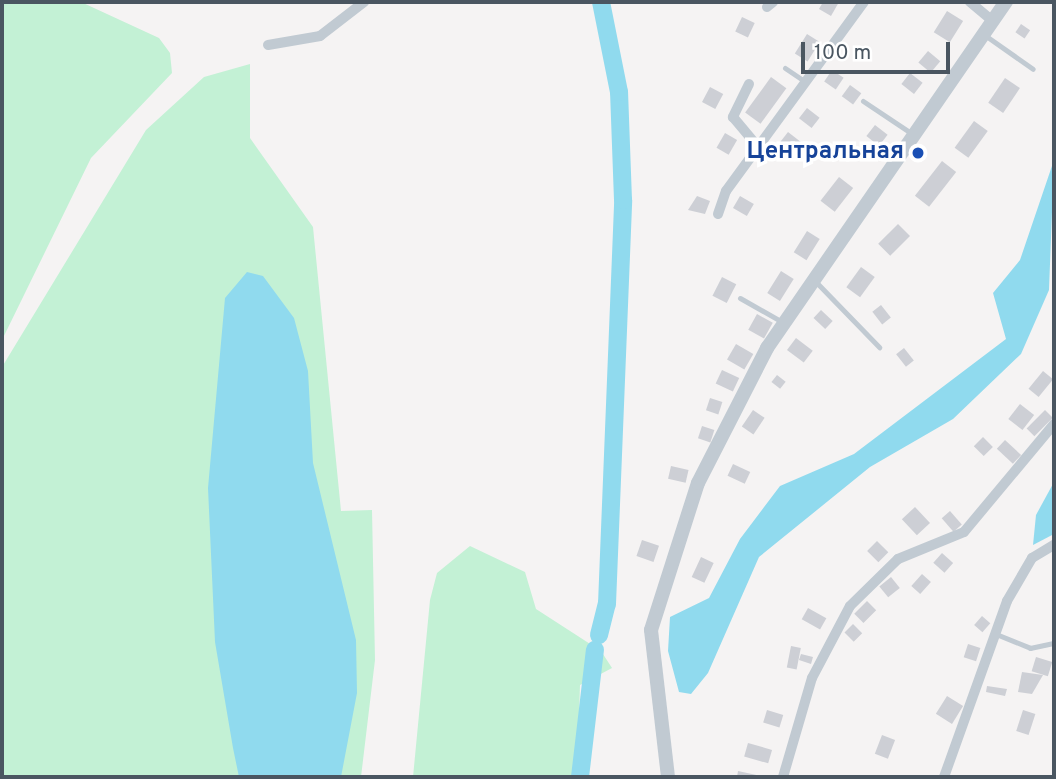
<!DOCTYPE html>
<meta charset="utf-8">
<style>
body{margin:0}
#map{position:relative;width:1056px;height:779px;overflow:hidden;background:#f5f3f3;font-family:Overpass,sans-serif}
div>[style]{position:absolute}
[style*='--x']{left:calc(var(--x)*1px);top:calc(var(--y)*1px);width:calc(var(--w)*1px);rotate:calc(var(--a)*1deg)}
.green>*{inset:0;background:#c3f1d5}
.water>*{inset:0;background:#90daee}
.river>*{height:18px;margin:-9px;padding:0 9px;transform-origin:9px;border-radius:9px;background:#90daee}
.building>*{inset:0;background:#cdcfd5;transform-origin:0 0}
.service>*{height:5px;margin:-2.5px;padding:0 2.5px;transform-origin:2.5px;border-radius:2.5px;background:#c1cad2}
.minor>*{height:10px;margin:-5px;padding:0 5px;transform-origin:5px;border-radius:5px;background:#c1cad2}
.tertiary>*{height:14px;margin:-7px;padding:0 7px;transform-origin:7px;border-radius:7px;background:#c1cad2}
.dots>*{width:19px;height:19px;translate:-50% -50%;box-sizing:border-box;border:4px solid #fff;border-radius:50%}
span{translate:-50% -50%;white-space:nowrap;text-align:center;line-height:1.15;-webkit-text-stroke:7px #fff;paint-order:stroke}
.transit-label{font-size:24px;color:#164399;font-weight:700}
.right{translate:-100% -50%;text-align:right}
.frame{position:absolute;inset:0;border:4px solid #4a5661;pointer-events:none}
.scale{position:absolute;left:801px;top:42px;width:149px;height:32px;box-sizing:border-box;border:4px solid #4a5661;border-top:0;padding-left:9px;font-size:21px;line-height:24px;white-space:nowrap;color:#4a5661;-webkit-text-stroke:5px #fff;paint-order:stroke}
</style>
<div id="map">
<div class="green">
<i style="clip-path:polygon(2px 2px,81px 2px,159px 38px,170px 53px,172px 73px,91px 158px,2px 340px)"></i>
<i style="clip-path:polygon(250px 64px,250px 138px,313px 227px,341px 511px,372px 510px,375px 660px,361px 777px,2px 777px,2px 367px,146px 130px,204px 77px)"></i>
<i style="clip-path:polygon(470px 546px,525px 572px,536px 609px,601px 651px,612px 668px,580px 685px,577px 777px,413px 777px,430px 600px,437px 573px)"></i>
</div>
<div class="water">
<i style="clip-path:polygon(1054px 160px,1049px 290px,1021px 354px,953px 419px,870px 467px,759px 557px,708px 673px,691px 694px,679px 692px,668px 651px,670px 617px,709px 598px,740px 539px,780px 486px,854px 454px,1006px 339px,993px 293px,1020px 260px)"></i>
<i style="clip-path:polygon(247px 272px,263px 276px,294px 318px,308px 371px,313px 463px,356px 640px,357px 693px,341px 777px,239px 777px,233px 748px,215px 642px,208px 488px,225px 298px)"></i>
<i style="clip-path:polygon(1054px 482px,1054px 534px,1033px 545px,1036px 515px)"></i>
</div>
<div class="river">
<i style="--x:599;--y:635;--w:32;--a:-76"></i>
<i style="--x:607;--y:604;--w:404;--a:-87.7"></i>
<i style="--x:623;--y:200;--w:108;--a:-92.1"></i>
<i style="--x:619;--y:92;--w:92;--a:-101.3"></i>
<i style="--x:580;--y:777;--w:128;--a:-83.3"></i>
</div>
<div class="building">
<i style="clip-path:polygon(823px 2px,839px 2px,831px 16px,819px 9px)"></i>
<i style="left:947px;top:11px;width:19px;height:25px;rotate:32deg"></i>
<i style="left:742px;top:17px;width:14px;height:16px;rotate:25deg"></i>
<i style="left:1021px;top:24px;width:11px;height:10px;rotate:34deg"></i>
<i style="left:807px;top:34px;width:15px;height:23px;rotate:32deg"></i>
<i style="left:928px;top:51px;width:16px;height:15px;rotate:40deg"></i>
<i style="left:832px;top:70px;width:14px;height:14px;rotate:34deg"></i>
<i style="left:910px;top:73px;width:16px;height:14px;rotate:38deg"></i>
<i style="left:771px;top:77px;width:19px;height:44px;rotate:36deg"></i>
<i style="left:1005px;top:78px;width:18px;height:30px;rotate:34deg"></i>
<i style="left:850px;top:85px;width:14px;height:14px;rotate:36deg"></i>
<i style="left:710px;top:87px;width:15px;height:17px;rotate:28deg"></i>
<i style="left:807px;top:108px;width:16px;height:13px;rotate:38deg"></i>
<i style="left:974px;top:121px;width:17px;height:33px;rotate:36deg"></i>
<i style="left:875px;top:125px;width:16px;height:14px;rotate:38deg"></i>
<i style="left:788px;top:132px;width:18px;height:12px;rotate:38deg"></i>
<i style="left:725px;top:133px;width:14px;height:17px;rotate:30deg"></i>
<i style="left:942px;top:161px;width:18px;height:44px;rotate:38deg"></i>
<i style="left:839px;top:177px;width:18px;height:30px;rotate:38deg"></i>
<i style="clip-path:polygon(697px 196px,710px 201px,705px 214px,688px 210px)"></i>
<i style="left:740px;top:196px;width:16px;height:14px;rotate:30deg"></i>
<i style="left:898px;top:224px;width:17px;height:28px;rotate:45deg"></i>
<i style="left:807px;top:231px;width:15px;height:25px;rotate:32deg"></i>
<i style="left:861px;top:267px;width:17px;height:25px;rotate:36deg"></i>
<i style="left:781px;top:271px;width:15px;height:26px;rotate:32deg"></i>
<i style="left:722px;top:277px;width:16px;height:21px;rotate:27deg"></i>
<i style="left:881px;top:305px;width:16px;height:11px;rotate:52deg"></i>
<i style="left:821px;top:310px;width:16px;height:11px;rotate:43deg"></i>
<i style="left:757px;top:314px;width:18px;height:18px;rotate:29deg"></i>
<i style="left:796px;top:338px;width:21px;height:15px;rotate:37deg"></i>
<i style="left:736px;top:344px;width:20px;height:18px;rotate:30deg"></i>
<i style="left:904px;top:348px;width:16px;height:10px;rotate:52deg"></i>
<i style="left:722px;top:370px;width:19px;height:15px;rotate:25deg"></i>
<i style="left:1043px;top:371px;width:13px;height:23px;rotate:39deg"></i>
<i style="left:777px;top:375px;width:11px;height:9px;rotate:38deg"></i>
<i style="left:710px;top:398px;width:13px;height:13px;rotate:18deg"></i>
<i style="left:1020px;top:404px;width:18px;height:19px;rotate:38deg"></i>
<i style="left:753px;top:410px;width:14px;height:20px;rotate:34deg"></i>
<i style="left:1045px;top:410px;width:11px;height:26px;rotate:45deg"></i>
<i style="left:702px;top:426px;width:13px;height:13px;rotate:18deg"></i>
<i style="left:983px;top:437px;width:14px;height:13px;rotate:45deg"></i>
<i style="left:1005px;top:440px;width:22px;height:12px;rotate:43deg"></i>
<i style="left:733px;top:464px;width:19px;height:13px;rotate:25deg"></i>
<i style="left:671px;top:466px;width:18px;height:13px;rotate:13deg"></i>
<i style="left:915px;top:507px;width:22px;height:18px;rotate:47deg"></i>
<i style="left:950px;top:511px;width:18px;height:11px;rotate:49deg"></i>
<i style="left:642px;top:540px;width:18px;height:17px;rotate:19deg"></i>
<i style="left:877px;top:541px;width:16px;height:14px;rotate:45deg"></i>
<i style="left:942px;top:553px;width:15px;height:13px;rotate:42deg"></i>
<i style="left:701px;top:557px;width:14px;height:22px;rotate:25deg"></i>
<i style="left:922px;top:574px;width:12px;height:16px;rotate:42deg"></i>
<i style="left:891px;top:577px;width:14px;height:15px;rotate:51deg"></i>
<i style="left:867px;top:601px;width:13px;height:18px;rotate:45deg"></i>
<i style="left:808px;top:608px;width:21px;height:13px;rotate:29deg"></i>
<i style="left:982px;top:616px;width:11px;height:12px;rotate:41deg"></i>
<i style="left:853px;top:624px;width:13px;height:12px;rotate:45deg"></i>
<i style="left:968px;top:644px;width:13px;height:14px;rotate:18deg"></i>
<i style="left:791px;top:646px;width:10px;height:22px;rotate:11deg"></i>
<i style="clip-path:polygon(801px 654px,813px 657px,811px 664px,799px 660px)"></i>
<i style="left:1036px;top:657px;width:17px;height:15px;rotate:17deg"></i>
<i style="clip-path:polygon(1022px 672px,1043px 675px,1032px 694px,1018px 692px)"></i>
<i style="clip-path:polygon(987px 686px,1007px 689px,1005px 696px,986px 692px)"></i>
<i style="left:947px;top:696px;width:19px;height:21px;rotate:32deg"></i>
<i style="left:767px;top:710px;width:17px;height:13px;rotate:17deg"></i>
<i style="left:1023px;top:710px;width:13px;height:22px;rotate:18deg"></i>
<i style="left:882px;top:735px;width:14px;height:20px;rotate:21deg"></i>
<i style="left:748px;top:743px;width:25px;height:14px;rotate:16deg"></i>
<i style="clip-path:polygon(738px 771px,761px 776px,761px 777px,737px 777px)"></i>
</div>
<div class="service">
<i style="--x:986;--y:36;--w:57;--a:35.1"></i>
<i style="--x:785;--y:68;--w:25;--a:34"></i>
<i style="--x:863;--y:101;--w:61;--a:33.7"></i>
<i style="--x:816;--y:282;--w:91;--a:45.9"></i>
<i style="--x:740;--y:298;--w:51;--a:29.6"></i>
<i style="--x:996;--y:634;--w:37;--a:22"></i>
<i style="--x:1030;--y:648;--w:25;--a:-12"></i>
</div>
<div class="minor">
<i style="--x:970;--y:2;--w:30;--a:40"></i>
<i style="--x:767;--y:7;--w:8;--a:-40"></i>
<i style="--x:268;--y:45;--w:53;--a:-9.8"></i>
<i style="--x:320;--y:36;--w:56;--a:-37.7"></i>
<i style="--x:749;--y:84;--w:37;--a:116"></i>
<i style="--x:733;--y:117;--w:38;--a:50"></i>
<i style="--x:718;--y:214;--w:24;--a:-71"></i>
<i style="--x:726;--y:191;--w:234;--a:-53.9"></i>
<i style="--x:783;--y:777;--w:103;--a:-73.7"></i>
<i style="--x:812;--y:678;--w:81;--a:-62.2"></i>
<i style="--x:850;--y:606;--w:67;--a:-44.4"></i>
<i style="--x:898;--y:559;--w:71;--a:-22.2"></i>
<i style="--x:964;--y:532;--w:141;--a:-50.2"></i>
<i style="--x:944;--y:777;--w:187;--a:-70.3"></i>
<i style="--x:1007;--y:601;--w:50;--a:-59.8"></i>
<i style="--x:1032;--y:558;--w:26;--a:-31"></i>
</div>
<div class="tertiary">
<i style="--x:668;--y:777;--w:148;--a:-96.6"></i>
<i style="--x:651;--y:630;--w:154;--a:-72.3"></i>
<i style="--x:698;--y:483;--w:152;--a:-62.9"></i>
<i style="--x:767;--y:348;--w:421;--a:-55.4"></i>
</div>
<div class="dots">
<i style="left:918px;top:153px;background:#1a4fb4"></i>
</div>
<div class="transit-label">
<span class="right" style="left:904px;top:153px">Центральная</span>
</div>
<div class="frame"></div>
<div class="scale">100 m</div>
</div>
